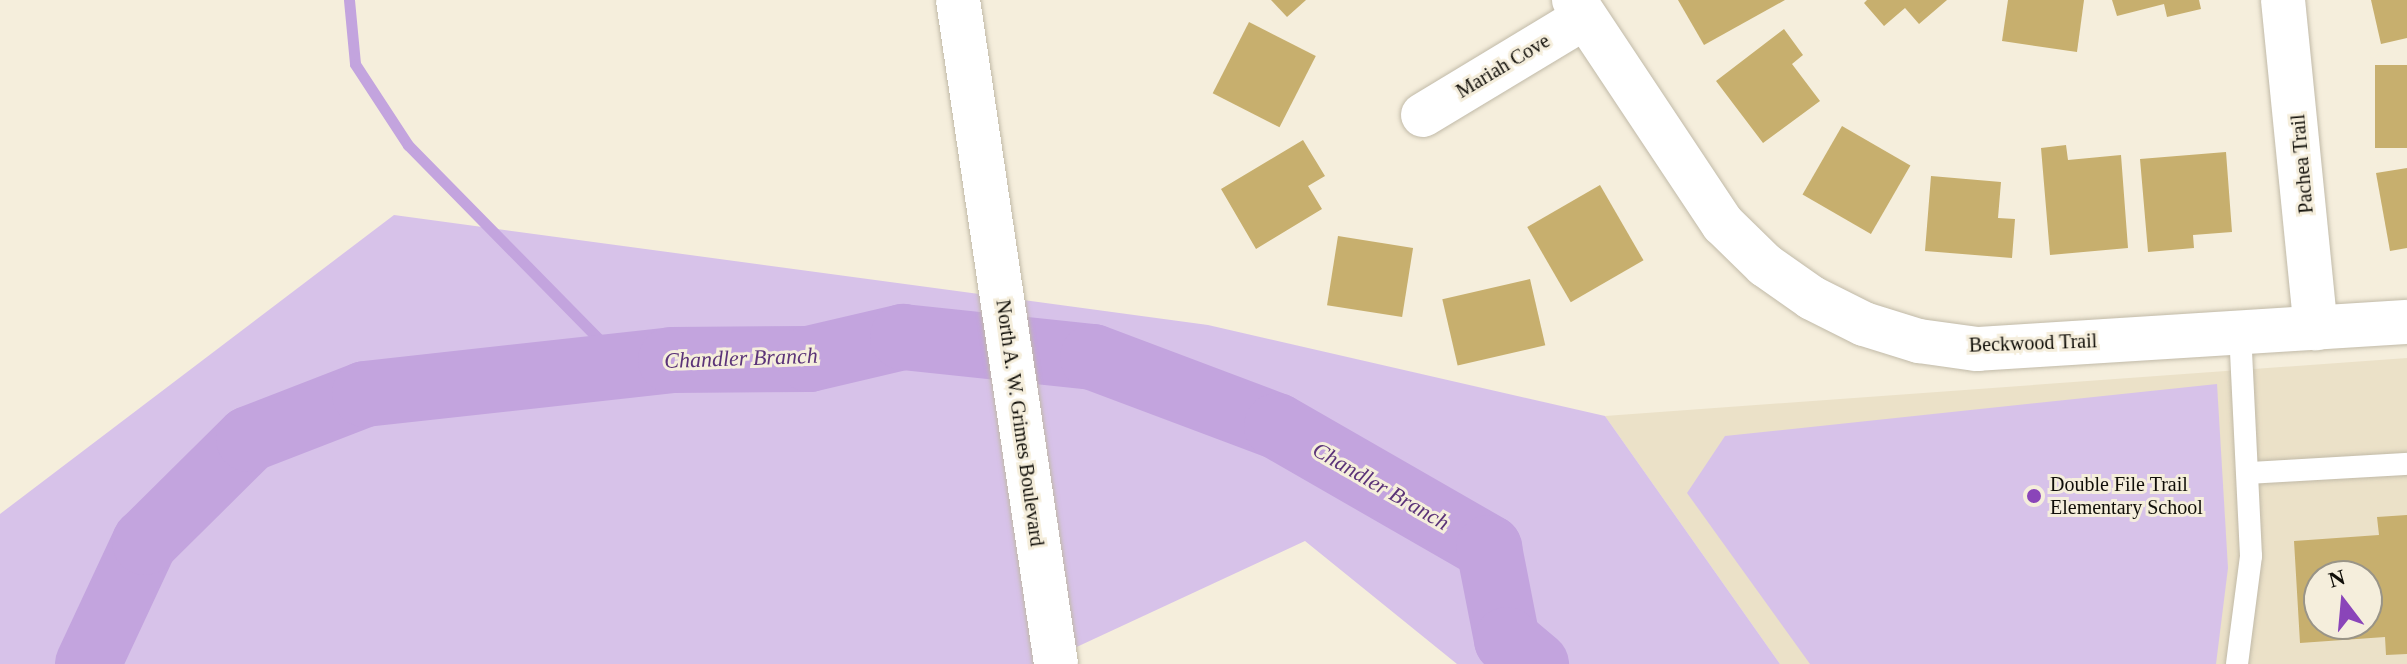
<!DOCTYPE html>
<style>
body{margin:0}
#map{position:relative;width:2407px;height:664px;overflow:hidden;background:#f5eedc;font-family:Georgia,serif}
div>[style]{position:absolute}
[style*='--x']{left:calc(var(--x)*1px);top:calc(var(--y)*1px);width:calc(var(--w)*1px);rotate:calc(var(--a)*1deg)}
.built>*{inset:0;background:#ebe1c8}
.green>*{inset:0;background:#d7c2e9}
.stream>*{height:11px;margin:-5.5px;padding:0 5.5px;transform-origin:5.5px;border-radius:5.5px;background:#c3a4de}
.river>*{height:66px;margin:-33px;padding:0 33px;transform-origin:33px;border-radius:33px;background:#c3a4de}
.building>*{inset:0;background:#c7af6e;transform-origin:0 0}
.roads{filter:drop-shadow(0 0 2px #c1baa8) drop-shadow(0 0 2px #c1baa8)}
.service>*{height:22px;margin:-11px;padding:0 11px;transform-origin:11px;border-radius:11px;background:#fff}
.minor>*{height:44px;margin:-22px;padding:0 22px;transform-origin:22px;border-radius:22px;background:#fff}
.secondary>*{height:44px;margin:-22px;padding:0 22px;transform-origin:22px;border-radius:22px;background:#fff}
.dots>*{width:22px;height:22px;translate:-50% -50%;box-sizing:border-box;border:4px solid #f5eedc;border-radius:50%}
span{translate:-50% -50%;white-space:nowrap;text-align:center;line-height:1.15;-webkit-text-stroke:6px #f5eedc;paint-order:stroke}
.street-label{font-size:20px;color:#100e08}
.poi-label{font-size:20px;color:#100e08}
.left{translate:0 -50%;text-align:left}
.water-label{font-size:22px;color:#5b3378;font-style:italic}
.north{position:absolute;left:2303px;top:560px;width:80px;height:80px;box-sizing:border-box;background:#f5eedc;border:2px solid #999487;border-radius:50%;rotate:344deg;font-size:22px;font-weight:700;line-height:32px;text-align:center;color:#100e08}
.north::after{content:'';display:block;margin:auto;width:28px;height:36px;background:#8a45b9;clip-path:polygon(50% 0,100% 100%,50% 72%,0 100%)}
</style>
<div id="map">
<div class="built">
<i style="clip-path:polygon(evenodd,2407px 358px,2407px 664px,1780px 664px,1605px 416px,2407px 358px,2319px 576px,2367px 576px,2367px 624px,2319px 624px,2319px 576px)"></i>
</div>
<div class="green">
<i style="clip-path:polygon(394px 215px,1208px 325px,1605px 416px,1780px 664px,1457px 664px,1305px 541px,1040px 664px,0 664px,0 514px)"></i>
<i style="clip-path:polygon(2217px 384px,2228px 568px,2216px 664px,1810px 664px,1687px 493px,1725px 436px)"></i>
</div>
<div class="stream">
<i style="--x:349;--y:0;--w:64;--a:84.6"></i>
<i style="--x:355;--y:64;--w:97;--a:56.8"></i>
<i style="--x:408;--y:145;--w:308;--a:45.5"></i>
</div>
<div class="river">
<i style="--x:88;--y:664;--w:135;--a:-65"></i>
<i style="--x:145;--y:542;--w:146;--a:-44.7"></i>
<i style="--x:249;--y:439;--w:124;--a:-21.2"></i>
<i style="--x:365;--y:394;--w:308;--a:-6.3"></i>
<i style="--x:671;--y:360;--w:138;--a:-0.4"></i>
<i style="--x:809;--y:359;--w:97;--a:-13.2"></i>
<i style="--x:903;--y:337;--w:191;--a:6"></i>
<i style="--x:1093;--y:357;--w:197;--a:20.6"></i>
<i style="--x:1277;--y:426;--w:245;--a:29.9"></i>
<i style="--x:1489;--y:548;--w:94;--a:78.9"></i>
<i style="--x:1507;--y:640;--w:38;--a:40"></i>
</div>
<div class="building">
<i style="clip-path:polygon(1271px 0,1306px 0,1287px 17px)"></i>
<i style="clip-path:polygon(1678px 0,1785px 0,1704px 45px)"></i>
<i style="clip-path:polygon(1867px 0,1947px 0,1919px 24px,1905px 8px,1884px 26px,1864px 3px)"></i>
<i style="clip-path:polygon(2008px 0,2084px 0,2077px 52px,2002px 41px)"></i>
<i style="clip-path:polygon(2112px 0,2199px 0,2201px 9px,2167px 17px,2164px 4px,2117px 16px)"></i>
<i style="clip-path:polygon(2371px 0,2407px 0,2407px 38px,2381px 44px)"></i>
<i style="left:1249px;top:22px;width:75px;height:80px;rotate:27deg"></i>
<i style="clip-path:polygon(1784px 29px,1803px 55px,1792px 64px,1820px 101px,1763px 143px,1716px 81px)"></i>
<i style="left:2407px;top:65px;width:83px;height:32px;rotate:90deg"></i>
<i style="left:1842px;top:126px;width:79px;height:79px;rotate:30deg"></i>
<i style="clip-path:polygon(1303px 140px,1325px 176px,1308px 186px,1322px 209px,1256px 249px,1221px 189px)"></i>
<i style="clip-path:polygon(2066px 145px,2068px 160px,2121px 155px,2128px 248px,2050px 255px,2041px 148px)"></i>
<i style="clip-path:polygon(2226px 152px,2232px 232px,2193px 235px,2194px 248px,2148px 252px,2140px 159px)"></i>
<i style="clip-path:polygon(2407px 168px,2407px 248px,2390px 251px,2376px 173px)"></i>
<i style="clip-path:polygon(1931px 176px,2001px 182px,1998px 218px,2015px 219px,2012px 258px,1925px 251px)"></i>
<i style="left:1600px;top:185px;width:87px;height:84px;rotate:60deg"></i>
<i style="left:1338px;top:236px;width:76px;height:70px;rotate:9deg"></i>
<i style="left:1530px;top:279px;width:68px;height:90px;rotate:77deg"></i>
<i style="clip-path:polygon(evenodd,2407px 515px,2407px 654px,2386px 655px,2385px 637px,2300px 643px,2294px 541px,2379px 535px,2377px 517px,2407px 515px,2319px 576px,2367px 576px,2367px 624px,2319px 624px,2319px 576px)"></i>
</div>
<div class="roads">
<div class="service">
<i style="--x:2249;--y:473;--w:158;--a:-3.3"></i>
<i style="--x:2237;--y:664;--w:109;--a:-82.6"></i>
<i style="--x:2251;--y:556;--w:224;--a:-92.8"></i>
</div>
<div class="minor">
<i style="--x:1574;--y:0;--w:269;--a:56.4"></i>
<i style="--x:1723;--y:224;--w:59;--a:44.3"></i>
<i style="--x:1765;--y:265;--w:57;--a:35.1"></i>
<i style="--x:1812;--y:298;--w:58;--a:26.6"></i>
<i style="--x:1864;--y:324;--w:58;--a:17.2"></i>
<i style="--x:1919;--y:341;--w:59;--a:7.9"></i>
<i style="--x:1977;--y:349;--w:431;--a:-3.6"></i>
<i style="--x:2283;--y:0;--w:330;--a:84.3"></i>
<i style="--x:1423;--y:115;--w:188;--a:-31.1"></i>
</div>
<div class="secondary">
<i style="--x:958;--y:0;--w:671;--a:81.6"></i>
</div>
</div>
<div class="dots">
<i style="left:2034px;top:496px;background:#8a45b9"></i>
</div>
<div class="street-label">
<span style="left:1503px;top:66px;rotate:-31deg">Mariah Cove</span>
<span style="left:2302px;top:164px;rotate:-95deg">Pachea Trail</span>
<span style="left:2033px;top:343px;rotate:-2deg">Beckwood Trail</span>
<span style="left:1020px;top:423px;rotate:82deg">North A. W. Grimes Boulevard</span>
</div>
<div class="poi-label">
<span class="left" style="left:2050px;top:496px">Double File Trail<br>Elementary School</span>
</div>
<div class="water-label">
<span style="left:741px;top:358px;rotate:-2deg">Chandler Branch</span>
<span style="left:1381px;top:486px;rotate:30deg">Chandler Branch</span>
</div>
<div class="north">N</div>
</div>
